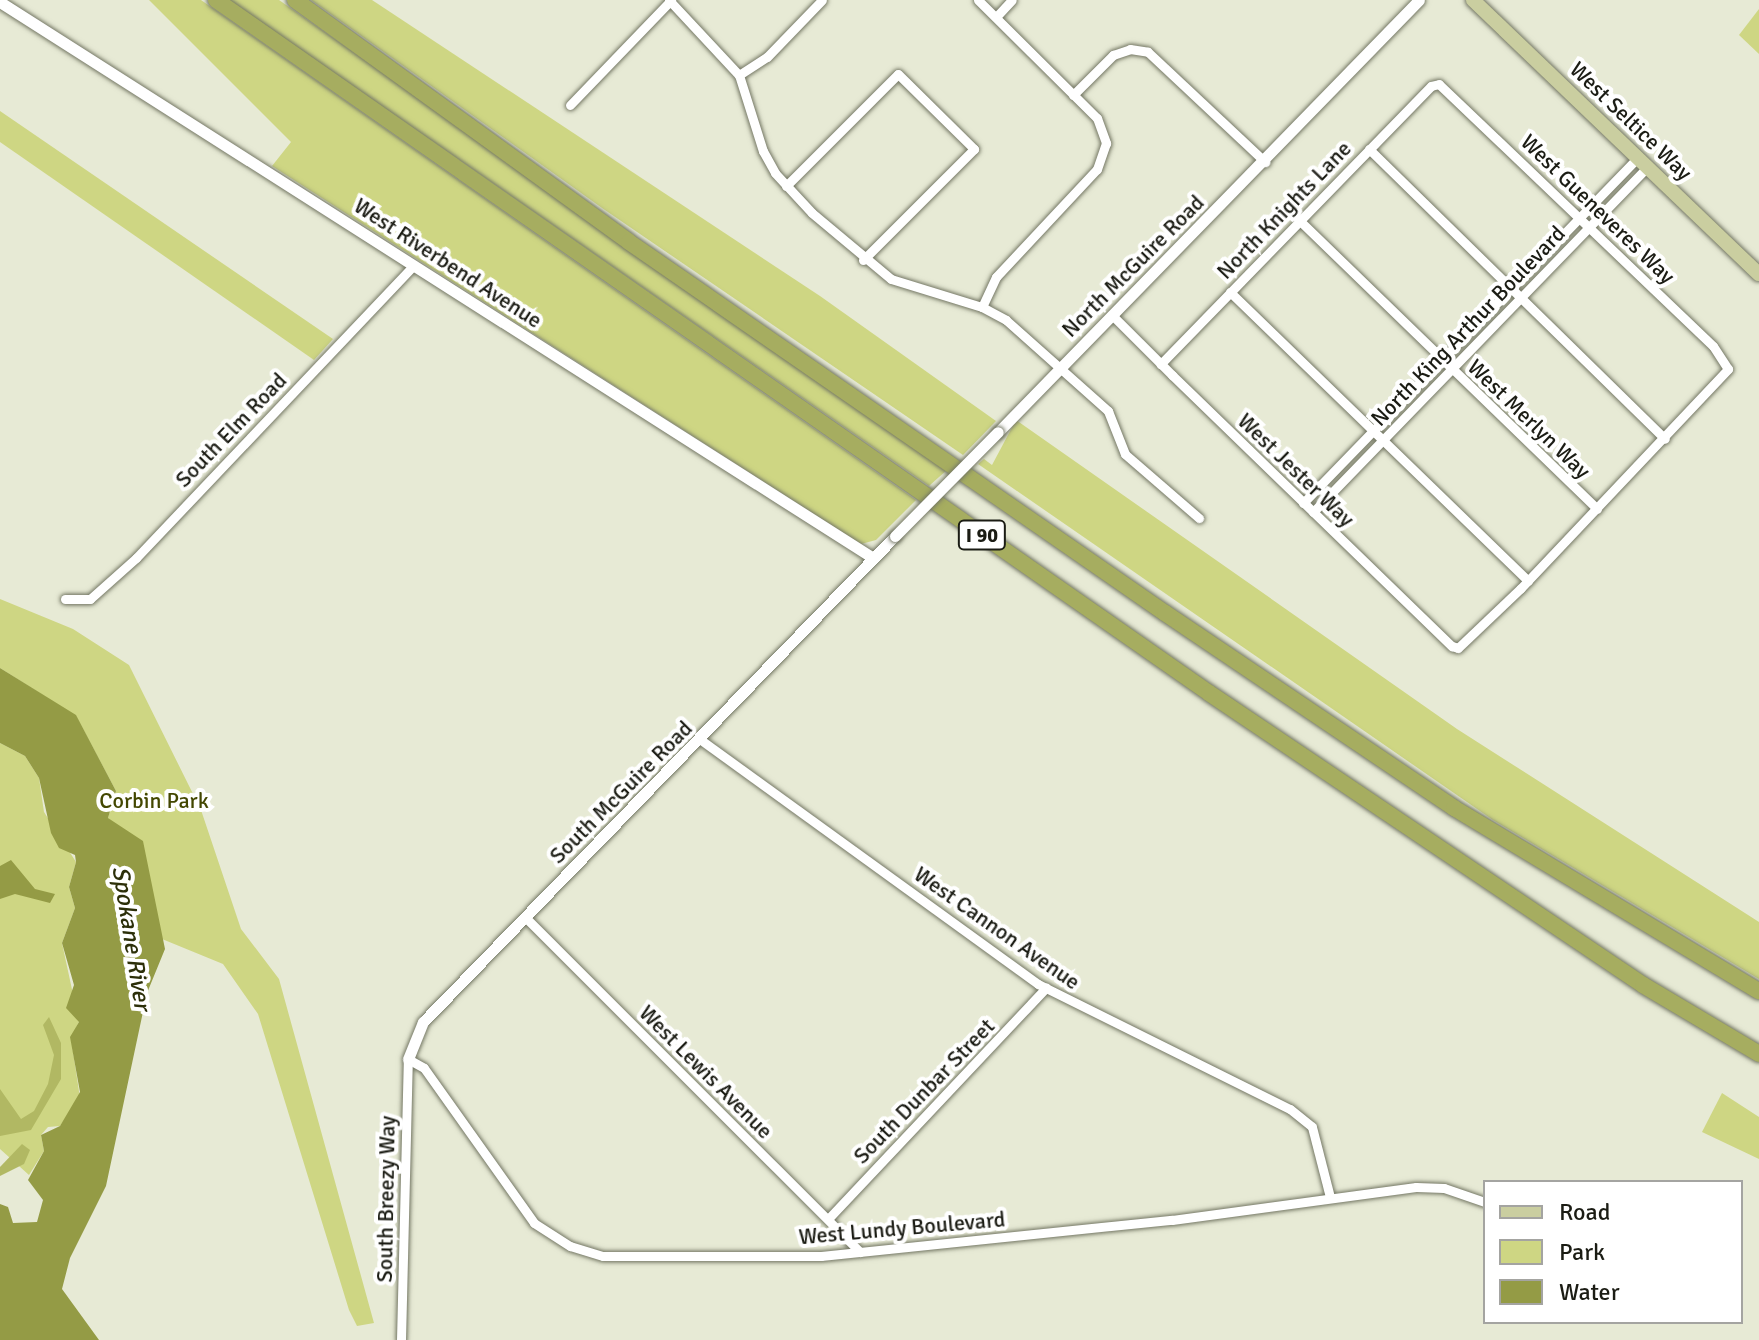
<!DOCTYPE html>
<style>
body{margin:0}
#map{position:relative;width:1759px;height:1340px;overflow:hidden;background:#e7ead5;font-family:Signika,sans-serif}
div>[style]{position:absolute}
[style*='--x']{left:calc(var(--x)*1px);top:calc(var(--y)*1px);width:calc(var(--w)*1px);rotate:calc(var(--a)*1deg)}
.green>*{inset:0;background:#ced683}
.forest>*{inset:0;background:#b1b863}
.water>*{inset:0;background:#949b45}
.roads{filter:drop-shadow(0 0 2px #747764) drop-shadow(0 0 2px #747764)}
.minor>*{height:9px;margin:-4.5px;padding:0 4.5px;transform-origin:4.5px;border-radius:4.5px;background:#fff}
.tertiary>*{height:11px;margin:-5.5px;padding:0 5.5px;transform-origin:5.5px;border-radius:5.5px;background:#fff}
.primary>*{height:14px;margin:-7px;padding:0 7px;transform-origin:7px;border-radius:7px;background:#cacea0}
.motorway>*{height:16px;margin:-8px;padding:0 8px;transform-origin:8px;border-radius:8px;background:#a6ad60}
.bridges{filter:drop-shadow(0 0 2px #747764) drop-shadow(0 0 2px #747764)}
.tertiary-bridge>*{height:11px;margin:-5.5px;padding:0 5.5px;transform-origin:5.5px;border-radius:5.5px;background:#fff}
span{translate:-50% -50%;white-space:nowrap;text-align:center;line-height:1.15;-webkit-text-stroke:8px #fff;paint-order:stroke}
.shield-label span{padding:2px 6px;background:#fff;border:2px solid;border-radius:6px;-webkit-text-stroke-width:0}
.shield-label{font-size:20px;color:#1b1c14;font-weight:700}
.street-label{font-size:22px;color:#1b1c14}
.park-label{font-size:22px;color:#434701}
.water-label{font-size:24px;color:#2c2f09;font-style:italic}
.legend{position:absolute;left:1483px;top:1180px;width:260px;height:144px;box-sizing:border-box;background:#fff;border:2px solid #a4a4a1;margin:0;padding:10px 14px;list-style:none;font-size:24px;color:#1b1c14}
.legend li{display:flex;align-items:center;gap:16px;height:40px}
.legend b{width:40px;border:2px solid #a4a4a1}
</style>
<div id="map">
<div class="green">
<i style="clip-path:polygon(149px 0,201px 0,916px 500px,876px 540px,861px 544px,272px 166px,291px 142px)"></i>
<i style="clip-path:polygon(229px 0,279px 0,948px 469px,929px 486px)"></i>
<i style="clip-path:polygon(311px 0,372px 0,820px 296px,996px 421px,963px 455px,602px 208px)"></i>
<i style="clip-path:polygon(1759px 9px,1759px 54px,1739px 35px)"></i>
<i style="clip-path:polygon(0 111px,333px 339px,314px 360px,0 142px)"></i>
<i style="clip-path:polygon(1016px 420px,1457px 729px,1759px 922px,1759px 979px,1493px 820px,978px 464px,984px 459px,992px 465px)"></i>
<i style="clip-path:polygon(0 599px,73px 629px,129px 665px,201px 810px,241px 929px,279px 979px,374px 1323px,357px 1326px,349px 1310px,258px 1014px,223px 964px,162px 939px,151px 901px,108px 818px,116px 791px,76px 716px,0 668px)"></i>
<i style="clip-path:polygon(0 743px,25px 756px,39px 778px,44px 812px,76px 862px,69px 887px,75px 908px,62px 943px,79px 1022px,71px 1038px,80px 1098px,60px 1126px,48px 1127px,41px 1135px,44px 1151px,29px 1175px,0 1149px)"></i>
<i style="clip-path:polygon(1722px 1093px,1759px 1117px,1759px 1159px,1702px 1132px)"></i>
</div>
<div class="forest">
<i style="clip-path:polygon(49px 1017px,61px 1043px,61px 1079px,31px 1130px,0 1136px,0 1089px,21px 1119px,34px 1111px,48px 1084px,54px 1055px,43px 1025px)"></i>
<i style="clip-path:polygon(22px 1144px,30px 1150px,24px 1164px,0 1176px,0 1167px)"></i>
</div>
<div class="water">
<i style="clip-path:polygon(0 668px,76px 715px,116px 791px,108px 818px,143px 841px,165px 949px,147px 993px,106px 1186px,70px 1258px,62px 1289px,99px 1340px,0 1340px,0 1204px,8px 1207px,13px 1223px,37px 1222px,43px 1200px,28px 1180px,44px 1151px,41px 1135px,60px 1126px,80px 1092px,70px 1037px,79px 1022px,66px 1008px,74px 985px,62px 943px,75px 908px,69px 887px,76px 862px,75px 855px,59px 848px,51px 833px,39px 778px,25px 756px,0 743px)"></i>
<i style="clip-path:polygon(11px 860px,35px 889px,55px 894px,50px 903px,15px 894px,0 899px,0 866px)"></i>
</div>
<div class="roads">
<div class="minor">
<i style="--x:669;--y:0;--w:103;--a:47"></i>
<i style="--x:739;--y:75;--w:80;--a:72.5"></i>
<i style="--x:763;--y:151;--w:25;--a:61"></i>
<i style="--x:775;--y:173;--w:54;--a:47.2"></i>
<i style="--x:812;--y:213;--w:103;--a:39.9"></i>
<i style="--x:891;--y:279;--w:95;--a:17.1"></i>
<i style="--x:982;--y:307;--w:27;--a:28"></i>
<i style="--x:1006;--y:320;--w:137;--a:41.7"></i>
<i style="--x:1108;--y:411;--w:46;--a:68.4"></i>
<i style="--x:1125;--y:454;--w:98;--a:40.9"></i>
<i style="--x:978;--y:0;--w:168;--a:44.8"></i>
<i style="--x:1097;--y:118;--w:27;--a:70"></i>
<i style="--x:1106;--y:143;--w:28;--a:109"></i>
<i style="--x:1097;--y:169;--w:148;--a:133.1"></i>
<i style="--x:996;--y:277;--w:33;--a:115"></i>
<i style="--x:996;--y:17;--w:23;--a:-47"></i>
<i style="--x:739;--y:75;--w:33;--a:-33"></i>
<i style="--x:767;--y:57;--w:79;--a:-46"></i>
<i style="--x:1073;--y:95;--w:57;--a:-45"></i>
<i style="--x:1113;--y:55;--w:18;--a:-19"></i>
<i style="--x:1130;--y:49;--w:18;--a:9"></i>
<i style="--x:1148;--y:52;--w:161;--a:43.2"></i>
<i style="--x:570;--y:105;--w:146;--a:-46.1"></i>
<i style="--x:1369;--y:149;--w:414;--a:44.4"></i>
<i style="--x:786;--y:186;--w:158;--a:-45"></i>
<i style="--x:898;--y:74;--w:107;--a:44.6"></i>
<i style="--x:974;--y:149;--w:157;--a:135"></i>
<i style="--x:1299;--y:220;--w:415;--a:44.1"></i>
<i style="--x:1230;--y:292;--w:415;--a:44.1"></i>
<i style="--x:1112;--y:315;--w:85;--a:45"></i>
<i style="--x:1172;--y:375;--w:390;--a:44.1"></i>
<i style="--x:1452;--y:646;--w:6;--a:18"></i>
<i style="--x:1458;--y:648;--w:86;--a:-43.6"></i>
<i style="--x:1520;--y:589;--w:303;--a:-46.6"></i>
<i style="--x:1728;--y:369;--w:27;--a:-123"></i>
<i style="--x:1713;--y:346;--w:379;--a:-136.3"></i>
<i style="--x:1439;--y:84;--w:8;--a:166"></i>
<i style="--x:1431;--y:86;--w:388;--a:134.2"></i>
<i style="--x:1303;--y:503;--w:482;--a:-45.9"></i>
<i style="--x:1313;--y:512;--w:482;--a:-45.9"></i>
<i style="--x:65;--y:599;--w:25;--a:0"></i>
<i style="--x:90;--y:599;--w:62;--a:-41.7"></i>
<i style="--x:136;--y:558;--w:404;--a:-46.5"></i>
<i style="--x:701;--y:740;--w:416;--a:35.9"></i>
<i style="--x:1038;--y:984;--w:281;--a:26.4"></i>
<i style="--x:1290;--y:1109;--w:28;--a:39"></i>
<i style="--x:1312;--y:1127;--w:72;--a:75.6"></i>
<i style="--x:525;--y:917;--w:474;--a:45"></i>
<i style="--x:828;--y:1219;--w:318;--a:-46.7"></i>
<i style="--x:401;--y:1340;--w:281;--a:-88.6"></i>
<i style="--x:408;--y:1059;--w:18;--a:29"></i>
<i style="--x:424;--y:1068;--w:190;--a:54.6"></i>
<i style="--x:534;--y:1223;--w:43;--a:32.6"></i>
<i style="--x:570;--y:1246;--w:34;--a:17"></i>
<i style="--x:603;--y:1256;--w:218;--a:0"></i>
<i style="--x:821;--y:1256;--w:353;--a:-5.9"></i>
<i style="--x:1172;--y:1220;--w:246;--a:-7.7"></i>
<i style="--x:1416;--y:1187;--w:28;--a:2"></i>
<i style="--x:1444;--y:1188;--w:43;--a:18.9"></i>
</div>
<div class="tertiary">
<i style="--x:0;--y:2;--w:1035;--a:32.49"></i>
<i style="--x:998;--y:432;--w:603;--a:-45.74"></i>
<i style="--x:408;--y:1059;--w:40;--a:-68"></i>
<i style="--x:423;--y:1022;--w:677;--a:-45.84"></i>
</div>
<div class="primary">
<i style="--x:1473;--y:0;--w:396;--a:43.8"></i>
</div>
<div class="motorway">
<i style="--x:216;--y:0;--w:1211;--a:34.91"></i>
<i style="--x:1209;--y:693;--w:523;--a:33.93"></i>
<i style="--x:1643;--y:985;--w:135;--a:30.7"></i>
<i style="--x:295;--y:0;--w:412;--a:35.9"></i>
<i style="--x:629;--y:242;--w:652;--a:34.69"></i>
<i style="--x:1165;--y:613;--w:349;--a:34"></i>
<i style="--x:1454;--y:808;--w:356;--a:31"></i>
</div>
</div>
<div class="bridges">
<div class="tertiary-bridge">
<i style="--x:895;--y:536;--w:146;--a:-45.3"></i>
</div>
</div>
<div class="shield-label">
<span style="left:982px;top:535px">I 90</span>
</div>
<div class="street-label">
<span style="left:1631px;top:121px;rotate:44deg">West Seltice Way</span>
<span style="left:1598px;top:209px;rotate:44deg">West Gueneveres Way</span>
<span style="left:1284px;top:210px;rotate:-46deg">North Knights Lane</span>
<span style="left:448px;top:263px;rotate:33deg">West Riverbend Avenue</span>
<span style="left:1133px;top:266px;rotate:-45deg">North McGuire Road</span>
<span style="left:1468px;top:326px;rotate:-46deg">North King Arthur Boulevard</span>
<span style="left:1529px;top:419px;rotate:44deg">West Merlyn Way</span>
<span style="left:231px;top:430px;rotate:-46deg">South Elm Road</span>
<span style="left:1296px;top:470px;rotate:44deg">West Jester Way</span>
<span style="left:621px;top:792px;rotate:-45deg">South McGuire Road</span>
<span style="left:997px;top:928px;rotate:35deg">West Cannon Avenue</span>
<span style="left:706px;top:1072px;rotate:45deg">West Lewis Avenue</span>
<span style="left:924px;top:1091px;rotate:-46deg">South Dunbar Street</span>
<span style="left:386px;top:1199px;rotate:-89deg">South Breezy Way</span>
<span style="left:902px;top:1228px;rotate:-5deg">West Lundy Boulevard</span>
</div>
<div class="park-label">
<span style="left:154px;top:801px">Corbin Park</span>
</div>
<div class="water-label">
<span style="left:131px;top:938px;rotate:81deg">Spokane River</span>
</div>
<ul class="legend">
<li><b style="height:10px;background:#cacea0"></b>Road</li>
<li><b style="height:22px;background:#ced683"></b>Park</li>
<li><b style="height:22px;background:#949b45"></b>Water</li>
</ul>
</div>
